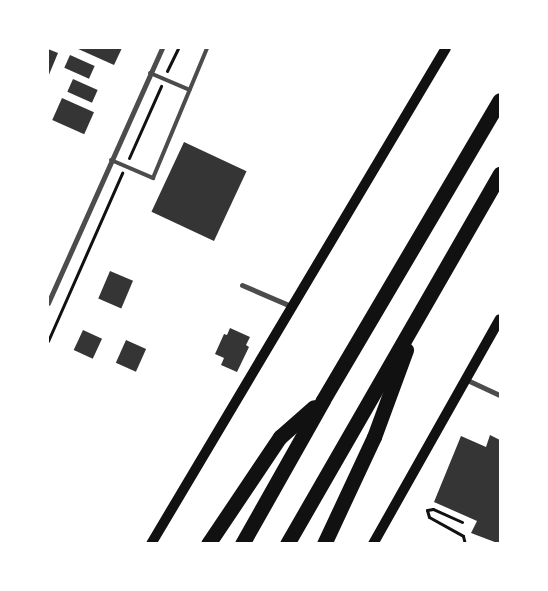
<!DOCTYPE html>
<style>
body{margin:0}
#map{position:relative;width:548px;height:591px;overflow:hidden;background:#fff;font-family:Karla,sans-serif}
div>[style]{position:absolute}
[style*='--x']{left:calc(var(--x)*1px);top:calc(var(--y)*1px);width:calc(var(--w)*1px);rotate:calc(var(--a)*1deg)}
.building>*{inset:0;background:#353535;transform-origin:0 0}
.path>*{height:3px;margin:-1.5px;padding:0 1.5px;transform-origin:1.5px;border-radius:1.5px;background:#111}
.service>*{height:4px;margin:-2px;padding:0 2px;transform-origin:2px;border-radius:2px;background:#4c4c4c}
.minor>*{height:5px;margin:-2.5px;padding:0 2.5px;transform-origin:2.5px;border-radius:2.5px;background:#4c4c4c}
.secondary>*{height:10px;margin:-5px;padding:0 5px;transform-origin:5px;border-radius:5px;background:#111}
.motorway>*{height:15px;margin:-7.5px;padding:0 7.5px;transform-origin:7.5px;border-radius:7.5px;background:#111}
span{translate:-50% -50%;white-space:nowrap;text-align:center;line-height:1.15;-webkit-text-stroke:4px #fff;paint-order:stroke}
.frame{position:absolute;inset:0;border:49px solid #fff;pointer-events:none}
</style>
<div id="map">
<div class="building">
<i style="clip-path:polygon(76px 48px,122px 48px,114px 65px)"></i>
<i style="clip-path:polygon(48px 49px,58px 53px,48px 77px)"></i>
<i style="left:70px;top:55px;width:27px;height:14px;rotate:24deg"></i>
<i style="left:73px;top:79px;width:27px;height:14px;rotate:24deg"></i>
<i style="left:62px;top:98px;width:35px;height:24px;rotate:24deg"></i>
<i style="left:184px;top:142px;width:69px;height:77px;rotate:25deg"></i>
<i style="left:110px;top:271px;width:25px;height:30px;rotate:23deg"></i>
<i style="clip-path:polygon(230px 328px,250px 337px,246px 345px,249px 347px,237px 372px,221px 365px,224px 358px,215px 354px,224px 334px,227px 335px)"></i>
<i style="left:83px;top:330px;width:21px;height:22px;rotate:25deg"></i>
<i style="left:126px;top:340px;width:22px;height:25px;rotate:24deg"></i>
<i style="clip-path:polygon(490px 435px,500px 440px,500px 544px,471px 533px,477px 521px,434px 502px,461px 436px,486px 447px)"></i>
</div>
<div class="path">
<i style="--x:167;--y:71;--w:25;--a:-64"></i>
<i style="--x:129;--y:158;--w:79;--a:-66"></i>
<i style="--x:48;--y:341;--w:184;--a:-66.2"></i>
<i style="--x:462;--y:522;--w:32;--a:-156"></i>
<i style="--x:433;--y:509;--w:6;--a:171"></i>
<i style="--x:427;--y:510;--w:7;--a:74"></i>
<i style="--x:429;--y:517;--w:39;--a:29"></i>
<i style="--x:463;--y:536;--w:8;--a:76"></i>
</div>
<div class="service">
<i style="--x:150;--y:73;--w:43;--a:23"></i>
<i style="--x:111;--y:160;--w:46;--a:23.2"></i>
<i style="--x:153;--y:178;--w:141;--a:-67.4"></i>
</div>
<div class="minor">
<i style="--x:242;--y:285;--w:56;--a:23.3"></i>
<i style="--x:48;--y:303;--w:279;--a:-65.9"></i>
<i style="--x:465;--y:379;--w:38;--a:25"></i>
</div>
<div class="secondary">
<i style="--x:151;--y:544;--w:577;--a:-59.26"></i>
<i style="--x:373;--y:544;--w:258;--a:-60.6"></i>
</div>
<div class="motorway">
<i style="--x:208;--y:544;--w:129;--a:-56.1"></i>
<i style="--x:280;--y:437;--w:45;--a:-41.4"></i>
<i style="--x:242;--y:544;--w:165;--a:-60.6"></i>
<i style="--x:323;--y:400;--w:348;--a:-59.5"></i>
<i style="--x:287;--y:544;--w:427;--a:-60.1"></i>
<i style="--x:324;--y:544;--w:118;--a:-65"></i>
<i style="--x:374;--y:437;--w:93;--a:-69.8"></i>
</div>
<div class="frame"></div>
</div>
